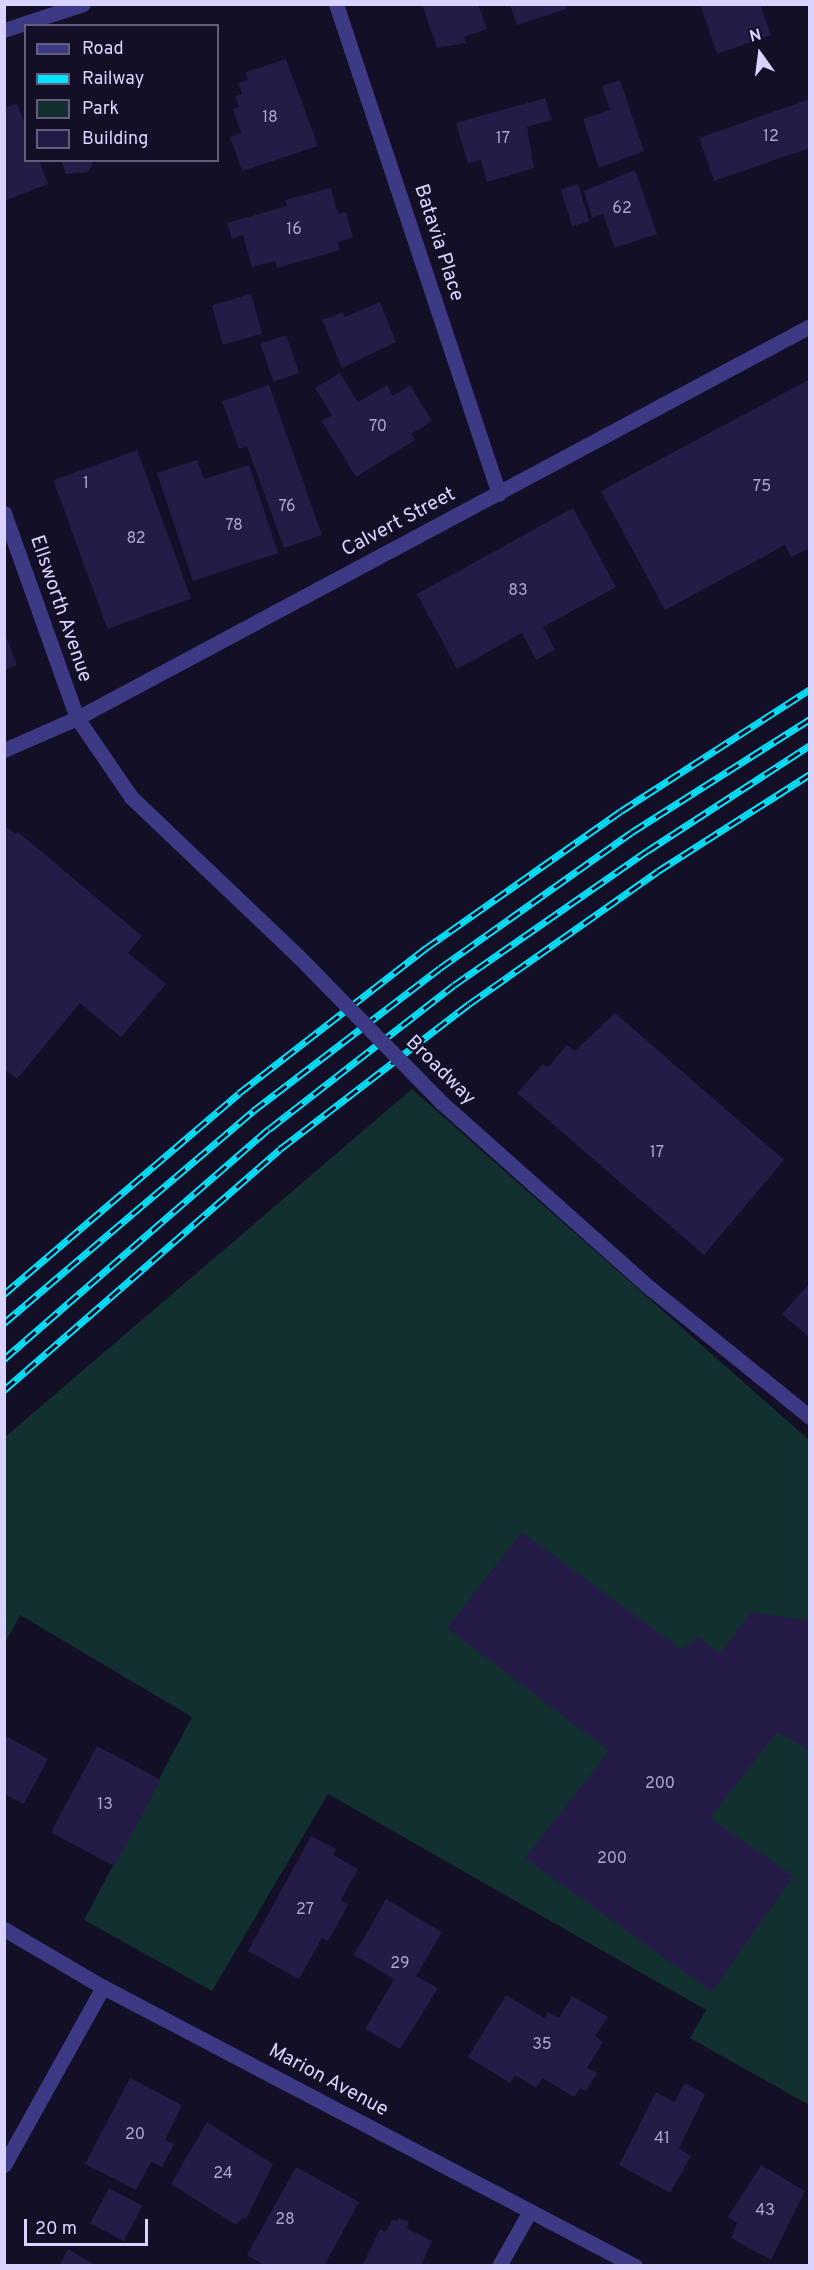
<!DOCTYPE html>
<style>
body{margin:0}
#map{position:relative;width:814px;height:2270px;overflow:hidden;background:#130f26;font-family:Overpass,sans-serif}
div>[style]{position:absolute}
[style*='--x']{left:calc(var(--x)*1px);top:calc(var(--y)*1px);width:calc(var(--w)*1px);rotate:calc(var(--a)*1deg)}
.green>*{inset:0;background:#12302f}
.building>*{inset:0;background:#241b47;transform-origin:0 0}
.street>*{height:15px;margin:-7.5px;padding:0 7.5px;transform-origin:7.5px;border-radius:7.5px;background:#3d3a85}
.rail>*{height:7px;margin-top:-3.5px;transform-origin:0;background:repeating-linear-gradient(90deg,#130f26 0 14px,#00e5ff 0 28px);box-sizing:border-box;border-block:2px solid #00e5ff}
.street-bridge>*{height:15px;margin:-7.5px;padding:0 7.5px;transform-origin:7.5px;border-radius:7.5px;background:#3d3a85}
span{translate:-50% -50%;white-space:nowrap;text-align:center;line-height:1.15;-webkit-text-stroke:4.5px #130f26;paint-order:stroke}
.number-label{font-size:16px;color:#aca6d1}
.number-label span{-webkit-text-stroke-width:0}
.street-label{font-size:20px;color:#d9d4ff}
.frame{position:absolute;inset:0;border:6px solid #d9d4ff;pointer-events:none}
.legend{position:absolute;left:24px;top:24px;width:195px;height:138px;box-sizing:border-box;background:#130f26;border:2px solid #625e7d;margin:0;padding:8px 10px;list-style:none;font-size:18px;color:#d9d4ff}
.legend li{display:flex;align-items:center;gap:12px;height:30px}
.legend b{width:30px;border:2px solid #625e7d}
.north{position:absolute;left:730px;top:24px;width:60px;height:60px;-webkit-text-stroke:4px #130f26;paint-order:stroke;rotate:346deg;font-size:16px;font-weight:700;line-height:24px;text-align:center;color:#d9d4ff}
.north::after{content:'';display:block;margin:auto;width:21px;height:27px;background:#d9d4ff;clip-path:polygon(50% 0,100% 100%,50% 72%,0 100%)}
.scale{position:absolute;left:24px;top:2219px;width:124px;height:27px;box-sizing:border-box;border:3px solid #d9d4ff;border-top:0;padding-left:8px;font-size:18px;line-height:21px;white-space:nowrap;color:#d9d4ff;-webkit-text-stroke:4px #130f26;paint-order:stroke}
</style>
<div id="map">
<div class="green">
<i style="clip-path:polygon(412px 1089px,809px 1440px,809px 2105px,690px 2038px,706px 2010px,328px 1794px,212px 1991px,84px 1920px,192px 1717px,20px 1615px,5px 1643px,5px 1437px)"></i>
</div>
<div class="building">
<i style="clip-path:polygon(422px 4px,478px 4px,487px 29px,464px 37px,466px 43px,437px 48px)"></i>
<i style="clip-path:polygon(510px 4px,565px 4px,567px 9px,517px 25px)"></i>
<i style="clip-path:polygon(700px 4px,760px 4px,771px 35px,717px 54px)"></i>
<i style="clip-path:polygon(286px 59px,318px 146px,242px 171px,230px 137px,241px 133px,233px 109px,239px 107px,235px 96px,242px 94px,238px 83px,248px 80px,246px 72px)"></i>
<i style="clip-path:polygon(620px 80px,644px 151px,599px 168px,583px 119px,610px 110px,602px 86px)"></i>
<i style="clip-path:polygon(545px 98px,552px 120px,527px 127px,534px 168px,487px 182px,481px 160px,468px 164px,456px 123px)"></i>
<i style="clip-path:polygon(810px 99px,810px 148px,714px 181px,699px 138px)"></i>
<i style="clip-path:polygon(17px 104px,26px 126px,26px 160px,39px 160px,48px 184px,4px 201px,4px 108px)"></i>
<i style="clip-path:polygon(61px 160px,92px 160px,93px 165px,88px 172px,66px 174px)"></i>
<i style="clip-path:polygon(635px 170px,657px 234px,615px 248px,603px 214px,592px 217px,584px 191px)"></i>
<i style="left:578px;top:184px;width:39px;height:18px;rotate:73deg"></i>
<i style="clip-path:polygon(331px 188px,338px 214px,346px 212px,353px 238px,337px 242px,340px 250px,277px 268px,275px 261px,252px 267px,243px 235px,232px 239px,227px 223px,287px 206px,285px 200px)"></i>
<i style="left:251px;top:294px;width:41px;height:41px;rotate:74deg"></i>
<i style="clip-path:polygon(380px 302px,396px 342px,342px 368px,322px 320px,343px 312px,345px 317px)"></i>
<i style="left:286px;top:335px;width:40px;height:27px;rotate:71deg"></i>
<i style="clip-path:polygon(340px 373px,358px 402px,387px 385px,393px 396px,410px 385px,432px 421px,411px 434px,415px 440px,356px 477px,322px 421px,332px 415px,315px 388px)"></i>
<i style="clip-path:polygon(810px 379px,810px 548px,791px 557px,785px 545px,665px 610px,601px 491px)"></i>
<i style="clip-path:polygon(269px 385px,322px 535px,284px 548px,247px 446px,239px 449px,222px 401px)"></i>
<i style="left:137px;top:450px;width:158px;height:89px;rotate:70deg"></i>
<i style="clip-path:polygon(197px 460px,204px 479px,249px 465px,278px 553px,193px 581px,157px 473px)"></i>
<i style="clip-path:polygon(573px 508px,616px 587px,543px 627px,555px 650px,536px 660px,522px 633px,457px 669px,417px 594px)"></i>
<i style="clip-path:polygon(4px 631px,17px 665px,4px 670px)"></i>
<i style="clip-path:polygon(4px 825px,15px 834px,18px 832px,142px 936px,128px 953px,166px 984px,121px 1037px,80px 1003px,17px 1079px,4px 1069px)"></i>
<i style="clip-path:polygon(615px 1013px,784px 1160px,704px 1255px,517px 1093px,543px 1064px,548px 1067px,567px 1045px,575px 1051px)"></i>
<i style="clip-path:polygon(810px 1283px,810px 1338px,782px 1314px)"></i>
<i style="clip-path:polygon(522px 1532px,682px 1650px,698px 1636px,720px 1654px,751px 1612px,810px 1621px,810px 1750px,777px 1732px,710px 1818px,793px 1876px,712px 1992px,525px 1858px,609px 1751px,447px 1628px)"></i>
<i style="clip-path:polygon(4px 1735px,48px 1759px,24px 1804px,4px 1794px)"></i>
<i style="left:97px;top:1746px;width:72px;height:98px;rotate:28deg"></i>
<i style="clip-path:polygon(311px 1836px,336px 1849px,333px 1855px,358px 1869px,341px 1900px,348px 1905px,328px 1941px,322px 1938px,299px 1979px,248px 1951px)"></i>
<i style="clip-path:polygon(386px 1899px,442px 1932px,416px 1976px,438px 1988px,400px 2049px,365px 2029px,394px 1979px,354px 1955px)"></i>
<i style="clip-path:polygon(506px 1995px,544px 2018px,548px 2012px,559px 2018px,572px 1996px,608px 2017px,595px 2036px,603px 2042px,587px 2068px,597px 2073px,586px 2091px,580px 2088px,574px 2097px,542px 2078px,536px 2088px,515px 2075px,510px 2083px,468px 2057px)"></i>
<i style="clip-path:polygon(130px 2078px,182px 2105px,165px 2140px,174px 2144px,162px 2167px,151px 2162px,136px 2190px,85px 2164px)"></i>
<i style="clip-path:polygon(685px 2083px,705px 2094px,679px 2149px,691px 2156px,670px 2193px,619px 2165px,656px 2092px,674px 2102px)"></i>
<i style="clip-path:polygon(207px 2122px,273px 2164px,246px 2219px,242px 2217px,236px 2225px,171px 2184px)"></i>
<i style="clip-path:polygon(761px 2165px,805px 2191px,771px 2260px,731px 2238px,737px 2223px,728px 2217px)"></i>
<i style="clip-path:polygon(296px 2167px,359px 2202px,324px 2266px,266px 2266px,247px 2255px)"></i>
<i style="left:109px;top:2188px;width:38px;height:40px;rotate:28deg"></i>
<i style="clip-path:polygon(399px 2218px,409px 2222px,406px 2228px,432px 2241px,422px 2263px,428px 2266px,362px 2266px,380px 2229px,386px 2232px,392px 2219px,397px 2222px)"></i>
<i style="clip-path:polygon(68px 2249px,97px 2266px,59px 2266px)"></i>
</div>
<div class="street">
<i style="--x:336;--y:4;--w:516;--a:71.6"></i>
<i style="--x:4;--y:30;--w:83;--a:-18.2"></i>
<i style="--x:4;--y:513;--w:218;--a:70.4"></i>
<i style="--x:77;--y:718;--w:96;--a:55.6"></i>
<i style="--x:131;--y:797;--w:232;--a:43.6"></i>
<i style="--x:4;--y:750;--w:80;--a:-23.7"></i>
<i style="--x:77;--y:718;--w:831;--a:-28.14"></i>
<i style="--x:441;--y:1102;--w:280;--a:41.7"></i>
<i style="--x:650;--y:1288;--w:206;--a:38.9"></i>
<i style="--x:4;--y:1929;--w:115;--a:30.4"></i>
<i style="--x:103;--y:1987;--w:601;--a:27.67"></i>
<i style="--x:4;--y:2165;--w:204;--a:-60.9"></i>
<i style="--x:499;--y:2266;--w:63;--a:-60.6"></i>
</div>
<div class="rail">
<i style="--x:4;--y:1294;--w:309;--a:-40.5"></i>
<i style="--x:239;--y:1093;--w:237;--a:-37.8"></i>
<i style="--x:426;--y:948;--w:238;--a:-35.1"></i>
<i style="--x:621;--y:811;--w:225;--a:-32.8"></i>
<i style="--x:4;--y:1323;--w:327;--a:-40.4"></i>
<i style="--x:253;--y:1111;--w:235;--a:-37.4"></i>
<i style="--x:440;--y:968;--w:235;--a:-35.3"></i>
<i style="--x:632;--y:832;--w:211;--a:-32.4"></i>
<i style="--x:4;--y:1359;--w:351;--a:-41"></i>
<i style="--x:269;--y:1129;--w:234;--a:-37.9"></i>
<i style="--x:454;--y:985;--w:235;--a:-34.8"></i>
<i style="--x:647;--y:851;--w:194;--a:-33"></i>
<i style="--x:4;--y:1390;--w:366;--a:-41.1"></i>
<i style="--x:280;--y:1149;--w:238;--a:-37.5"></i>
<i style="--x:469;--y:1004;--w:231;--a:-35.1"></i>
<i style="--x:658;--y:871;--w:180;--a:-32.5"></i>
</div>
<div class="street-bridge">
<i style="--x:299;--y:957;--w:203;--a:45.6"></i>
</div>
<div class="number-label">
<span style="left:270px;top:118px">18</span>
<span style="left:771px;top:137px">12</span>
<span style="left:503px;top:139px">17</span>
<span style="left:622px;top:209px">62</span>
<span style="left:294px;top:230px">16</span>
<span style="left:378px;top:427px">70</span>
<span style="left:86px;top:484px">1</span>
<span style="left:762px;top:487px">75</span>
<span style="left:287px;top:507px">76</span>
<span style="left:234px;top:526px">78</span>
<span style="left:136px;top:539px">82</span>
<span style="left:518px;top:591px">83</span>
<span style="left:657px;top:1153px">17</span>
<span style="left:660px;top:1784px">200</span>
<span style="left:105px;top:1805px">13</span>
<span style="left:612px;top:1859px">200</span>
<span style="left:305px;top:1910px">27</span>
<span style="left:400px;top:1964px">29</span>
<span style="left:542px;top:2045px">35</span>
<span style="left:135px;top:2135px">20</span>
<span style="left:662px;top:2139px">41</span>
<span style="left:223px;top:2174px">24</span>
<span style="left:765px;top:2211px">43</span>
<span style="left:285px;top:2220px">28</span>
</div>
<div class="street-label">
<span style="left:438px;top:243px;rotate:72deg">Batavia Place</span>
<span style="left:399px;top:523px;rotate:-28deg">Calvert Street</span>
<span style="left:60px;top:609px;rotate:71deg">Ellsworth Avenue</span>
<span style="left:440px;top:1071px;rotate:45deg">Broadway</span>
<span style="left:328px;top:2081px;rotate:28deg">Marion Avenue</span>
</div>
<div class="frame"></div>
<ul class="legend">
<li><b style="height:8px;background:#3d3a85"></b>Road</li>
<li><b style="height:8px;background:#00e5ff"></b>Railway</li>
<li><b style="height:16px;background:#12302f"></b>Park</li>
<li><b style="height:16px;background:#241b47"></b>Building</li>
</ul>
<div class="north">N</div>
<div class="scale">20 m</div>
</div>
